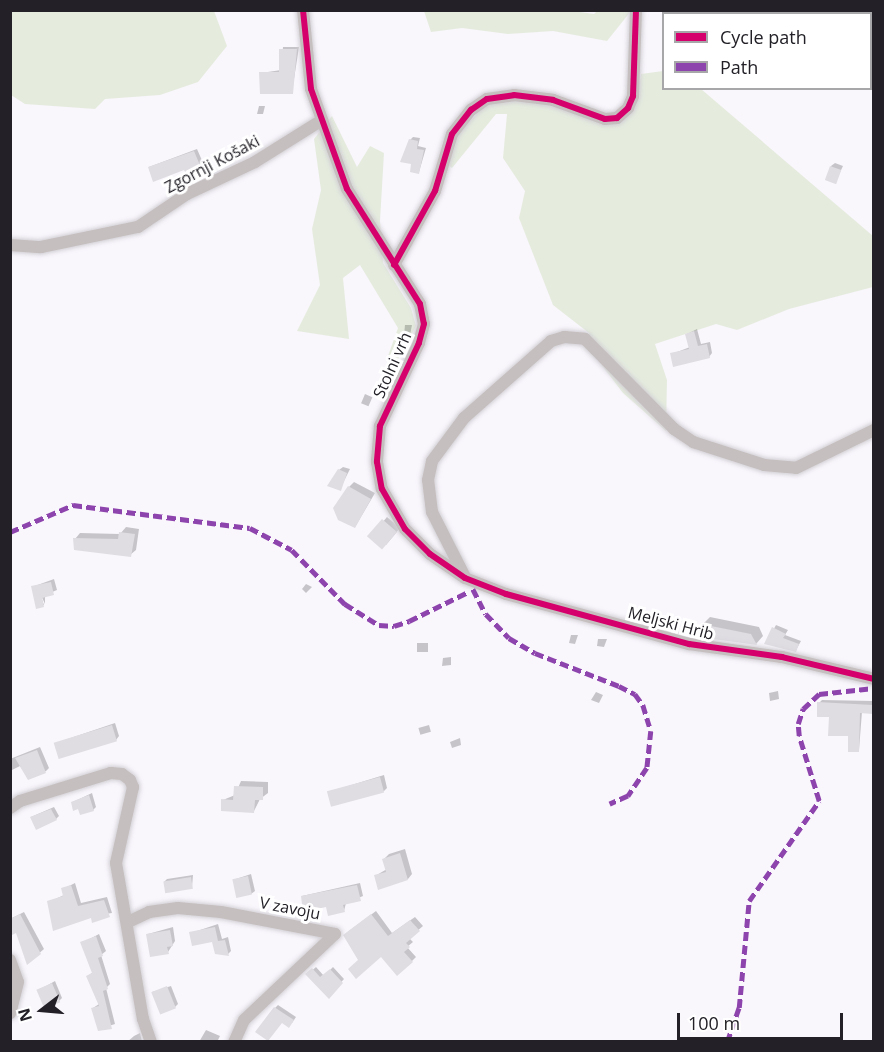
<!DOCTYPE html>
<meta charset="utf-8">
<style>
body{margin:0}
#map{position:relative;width:884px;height:1052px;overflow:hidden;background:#f9f6fc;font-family:"Open Sans",sans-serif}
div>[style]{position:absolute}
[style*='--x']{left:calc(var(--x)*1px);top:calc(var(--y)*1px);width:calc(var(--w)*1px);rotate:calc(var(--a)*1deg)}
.green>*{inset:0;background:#e5ecde}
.shadow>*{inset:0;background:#0003;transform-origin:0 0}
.building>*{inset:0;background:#dfdce2;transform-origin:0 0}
.roads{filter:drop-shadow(0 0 2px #d2d0d5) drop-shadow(0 0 2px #d2d0d5)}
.minor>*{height:12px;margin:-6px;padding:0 6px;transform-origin:6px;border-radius:6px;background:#c6bfbf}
.quiet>*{height:4.5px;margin-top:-2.25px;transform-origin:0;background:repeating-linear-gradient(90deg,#8e44ad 0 9px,transparent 0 13.5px)}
.cycleway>*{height:6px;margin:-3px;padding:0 3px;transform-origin:3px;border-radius:3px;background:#d6006c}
span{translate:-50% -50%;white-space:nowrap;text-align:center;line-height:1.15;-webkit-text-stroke:6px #fff;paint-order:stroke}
.street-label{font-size:16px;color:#232127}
.frame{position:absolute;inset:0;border:12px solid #232127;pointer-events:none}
.legend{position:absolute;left:662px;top:12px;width:210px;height:78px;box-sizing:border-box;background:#fff;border:2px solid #a7a6a9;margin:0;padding:8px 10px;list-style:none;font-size:18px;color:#232127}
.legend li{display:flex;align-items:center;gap:12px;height:30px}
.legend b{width:30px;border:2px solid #a7a6a9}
.north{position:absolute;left:12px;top:980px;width:60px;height:60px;-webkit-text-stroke:4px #fff;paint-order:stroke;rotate:254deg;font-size:16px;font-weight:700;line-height:24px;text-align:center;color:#232127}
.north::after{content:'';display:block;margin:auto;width:21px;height:27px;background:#232127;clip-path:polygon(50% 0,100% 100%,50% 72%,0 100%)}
.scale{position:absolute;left:677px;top:1013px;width:166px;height:27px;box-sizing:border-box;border:3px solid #232127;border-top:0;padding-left:8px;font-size:18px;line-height:21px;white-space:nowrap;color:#232127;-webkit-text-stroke:4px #fff;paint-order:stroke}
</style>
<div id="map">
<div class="green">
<i style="clip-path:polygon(566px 10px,594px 14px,597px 11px,631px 11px,607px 41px,553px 31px,508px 34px,462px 28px,431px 32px,424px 11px)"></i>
<i style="clip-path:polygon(10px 11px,214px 11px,227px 46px,198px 82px,160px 95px,105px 99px,95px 109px,25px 104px,11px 95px)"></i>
<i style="clip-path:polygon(663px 71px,664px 88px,701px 89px,873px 236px,873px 287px,789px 309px,737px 330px,716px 324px,655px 344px,667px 380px,666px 431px,623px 393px,594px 355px,589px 333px,553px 305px,519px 218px,525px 191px,503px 158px,507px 114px,496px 114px,452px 168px,447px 164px,454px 137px,487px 104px,515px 100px,552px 103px,604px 123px,638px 96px,641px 74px)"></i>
<i style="clip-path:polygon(332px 116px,357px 167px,370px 146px,384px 153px,380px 221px,383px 263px,411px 308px,416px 326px,396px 363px,388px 356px,398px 328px,360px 265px,343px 278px,349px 339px,297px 331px,320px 285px,312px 229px,321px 190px,314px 139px)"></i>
</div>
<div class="shadow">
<i style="clip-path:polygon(283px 47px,299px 47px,292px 92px,261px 73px,281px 70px)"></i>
<i style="clip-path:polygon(259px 106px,265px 106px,263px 114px,257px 114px)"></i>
<i style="clip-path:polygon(413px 137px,420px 138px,418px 146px,426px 148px,419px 172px,410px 140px)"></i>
<i style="clip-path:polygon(197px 149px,204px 165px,201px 168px,149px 167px)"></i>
<i style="clip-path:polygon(835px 163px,843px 166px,835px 183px,831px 166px)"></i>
<i style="clip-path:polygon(405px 325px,412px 325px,410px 335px,404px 334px)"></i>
<i style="clip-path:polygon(697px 329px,701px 344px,710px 342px,712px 353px,709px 357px,672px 354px,690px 347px,687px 334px)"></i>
<i style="left:365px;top:394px;width:8px;height:10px;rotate:23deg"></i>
<i style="clip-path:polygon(343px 467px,350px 469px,340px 489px,339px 470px)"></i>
<i style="clip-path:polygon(354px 482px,375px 493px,355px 527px,349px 487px)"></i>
<i style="clip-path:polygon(387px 517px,400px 528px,386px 545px,370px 537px)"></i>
<i style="clip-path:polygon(126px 527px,139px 529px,136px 550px,130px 555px,75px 539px,80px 533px,120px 534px)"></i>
<i style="clip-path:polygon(54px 579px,57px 590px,45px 595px,45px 604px,39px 591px,44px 605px,37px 607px,32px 587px)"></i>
<i style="clip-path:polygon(306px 584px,312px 587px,306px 593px,302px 589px)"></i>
<i style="clip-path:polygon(710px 617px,759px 627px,763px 636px,756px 644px,702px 625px)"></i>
<i style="clip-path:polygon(776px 625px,788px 630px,785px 635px,801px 641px,796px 650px,766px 643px)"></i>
<i style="clip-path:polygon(571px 635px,578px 635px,575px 644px,569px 643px)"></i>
<i style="clip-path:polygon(598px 639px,607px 639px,604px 647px,597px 646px)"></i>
<i style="left:417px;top:643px;width:11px;height:9px"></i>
<i style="clip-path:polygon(451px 657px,451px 665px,442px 666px,443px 658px)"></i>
<i style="clip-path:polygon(778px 691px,779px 699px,770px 701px,769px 693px)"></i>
<i style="clip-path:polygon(596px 692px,603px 695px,599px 703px,591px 700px)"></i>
<i style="clip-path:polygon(822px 700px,874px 701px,874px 712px,862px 712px,859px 750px,850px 735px,819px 703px)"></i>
<i style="clip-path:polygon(115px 723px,119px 736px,116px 740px,56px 743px)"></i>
<i style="left:429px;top:725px;width:7px;height:11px;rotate:74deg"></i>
<i style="clip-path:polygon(460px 738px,461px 745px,452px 748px,450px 742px)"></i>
<i style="clip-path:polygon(40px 747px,49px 768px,46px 771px,29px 778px,20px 766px,10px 771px,10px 759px)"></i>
<i style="clip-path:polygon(384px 775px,387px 788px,384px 791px,329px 792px)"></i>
<i style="clip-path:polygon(241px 781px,268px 782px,268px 793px,260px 799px,254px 811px,223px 800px,235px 795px)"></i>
<i style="clip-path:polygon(92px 793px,96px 807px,93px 810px,73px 802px)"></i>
<i style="clip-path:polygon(54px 807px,59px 816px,56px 819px,31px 817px)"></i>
<i style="clip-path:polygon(405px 849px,412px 874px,408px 879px,375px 876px,387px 869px,384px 859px,389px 854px)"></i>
<i style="clip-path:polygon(251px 874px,255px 891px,251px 894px,233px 880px)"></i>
<i style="clip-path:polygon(193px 875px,192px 887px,164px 882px,167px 879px)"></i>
<i style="clip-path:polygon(75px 883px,81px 903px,107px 897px,112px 913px,91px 916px,49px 902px,64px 895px,63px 889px)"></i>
<i style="clip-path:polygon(360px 883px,363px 896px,346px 903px,344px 911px,302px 896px)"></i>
<i style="clip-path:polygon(376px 911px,392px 933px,415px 917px,423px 926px,409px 938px,413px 942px,407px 947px,416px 957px,412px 961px,381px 955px,360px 960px,349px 931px)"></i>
<i style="clip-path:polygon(24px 912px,44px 949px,28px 963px,17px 931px,10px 931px,10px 919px)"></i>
<i style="clip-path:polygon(218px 924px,222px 939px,228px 937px,231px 951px,228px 954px,213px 941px,191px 933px)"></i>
<i style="clip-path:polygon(173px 927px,175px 941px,168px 952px,148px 934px)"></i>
<i style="clip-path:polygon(99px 934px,106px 951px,101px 955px,110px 984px,106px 988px,115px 1024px,99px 1029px,93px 1008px,99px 1004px,88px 976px,93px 972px,82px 943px)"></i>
<i style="clip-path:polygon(316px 967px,324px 976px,333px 967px,344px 979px,329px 996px,308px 974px)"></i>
<i style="clip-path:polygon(55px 981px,62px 998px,59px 1001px,39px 990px)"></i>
<i style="clip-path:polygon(171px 986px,178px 1004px,175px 1007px,152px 992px)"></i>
<i style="clip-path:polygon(278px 1005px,296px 1017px,292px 1023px,275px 1008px)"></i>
<i style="clip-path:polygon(206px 1030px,220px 1036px,217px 1042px,199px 1042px)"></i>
<i style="clip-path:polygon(140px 1033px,142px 1041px,127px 1042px,134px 1036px)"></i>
</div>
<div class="building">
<i style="clip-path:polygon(279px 49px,297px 49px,293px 94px,260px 94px,259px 72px,279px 72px)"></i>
<i style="clip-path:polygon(409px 139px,418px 141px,417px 149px,424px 150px,419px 174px,410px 172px,411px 164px,400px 162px)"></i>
<i style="clip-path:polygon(194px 151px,202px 170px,187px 176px,184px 170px,153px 182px,148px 167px)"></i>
<i style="left:830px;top:166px;width:12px;height:15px;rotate:20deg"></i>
<i style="clip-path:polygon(694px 331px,698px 346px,707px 344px,710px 358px,673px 367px,670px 353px,689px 349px,685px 334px)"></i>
<i style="clip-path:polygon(338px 469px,347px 473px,341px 491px,327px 486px)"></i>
<i style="clip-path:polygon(348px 486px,371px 499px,355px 528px,338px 520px,333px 508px)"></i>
<i style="left:382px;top:519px;width:20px;height:23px;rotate:41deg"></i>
<i style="clip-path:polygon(119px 532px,135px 534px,131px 557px,74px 550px,73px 538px,118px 539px)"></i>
<i style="clip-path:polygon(51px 582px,54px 595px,42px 598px,44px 607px,36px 609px,31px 586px)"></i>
<i style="clip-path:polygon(701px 624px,751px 634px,757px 645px,698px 637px)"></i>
<i style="clip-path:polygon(772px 627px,786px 634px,783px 638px,799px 644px,796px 652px,764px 644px)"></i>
<i style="clip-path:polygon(817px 702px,873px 705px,873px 714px,860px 713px,859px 752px,848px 752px,848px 736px,828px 736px,829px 717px,817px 717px)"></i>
<i style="left:112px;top:725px;width:17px;height:61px;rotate:73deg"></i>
<i style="clip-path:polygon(37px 750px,46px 773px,28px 780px,15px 758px)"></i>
<i style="left:380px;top:777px;width:16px;height:55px;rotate:75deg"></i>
<i style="clip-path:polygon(234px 786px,263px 787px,263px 800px,255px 800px,254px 813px,221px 811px,221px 799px,233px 800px)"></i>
<i style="clip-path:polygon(89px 795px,94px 811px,80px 815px,78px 809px,73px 811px,71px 802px)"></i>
<i style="clip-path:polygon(51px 809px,57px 820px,36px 830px,30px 817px)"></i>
<i style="clip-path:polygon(400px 853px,408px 880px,378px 890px,374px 875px,386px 872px,382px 859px)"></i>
<i style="left:248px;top:876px;width:19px;height:16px;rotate:78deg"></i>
<i style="left:191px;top:877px;width:12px;height:28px;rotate:81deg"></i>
<i style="clip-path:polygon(71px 885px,78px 906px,104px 900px,110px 917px,92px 923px,91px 918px,53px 931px,47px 901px,63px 896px,61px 888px)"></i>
<i style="clip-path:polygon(357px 885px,361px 901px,343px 905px,345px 912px,328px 916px,326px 907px,303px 912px,301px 896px)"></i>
<i style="clip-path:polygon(20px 914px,41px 954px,27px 965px,16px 933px,10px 936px,10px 919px)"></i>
<i style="clip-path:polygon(371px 914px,388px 936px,410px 920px,420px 931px,406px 943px,410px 947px,404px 952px,413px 962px,397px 976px,381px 957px,356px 979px,348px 969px,358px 960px,343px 935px)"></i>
<i style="clip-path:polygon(215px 927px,218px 941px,225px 940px,229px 956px,215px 954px,212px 942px,192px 946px,189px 932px)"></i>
<i style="clip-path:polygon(170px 930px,173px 946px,167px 947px,169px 954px,150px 957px,146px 934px)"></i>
<i style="clip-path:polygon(96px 936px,103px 956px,98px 958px,108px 989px,103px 991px,112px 1029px,98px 1031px,91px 1008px,99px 1006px,86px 976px,92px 973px,80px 942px)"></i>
<i style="clip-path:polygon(312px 968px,320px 977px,330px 969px,343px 983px,329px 999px,305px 974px)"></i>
<i style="left:52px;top:983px;width:21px;height:17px;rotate:67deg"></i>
<i style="left:167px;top:986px;width:24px;height:17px;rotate:68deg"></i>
<i style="clip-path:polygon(274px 1007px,294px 1020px,289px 1028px,282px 1023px,268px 1041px,255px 1032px)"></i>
</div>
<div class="roads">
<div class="minor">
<i style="--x:303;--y:10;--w:79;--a:84.2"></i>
<i style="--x:311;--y:89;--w:106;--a:70.2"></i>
<i style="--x:347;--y:189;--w:136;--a:57.6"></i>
<i style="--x:420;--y:304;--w:20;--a:79"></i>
<i style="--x:424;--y:324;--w:20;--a:105"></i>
<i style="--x:419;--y:343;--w:92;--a:115.2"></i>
<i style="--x:380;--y:426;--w:36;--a:95"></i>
<i style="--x:377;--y:462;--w:27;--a:80"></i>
<i style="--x:382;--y:489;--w:46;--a:60.1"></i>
<i style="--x:405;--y:529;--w:35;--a:45"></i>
<i style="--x:430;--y:554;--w:42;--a:34.4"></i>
<i style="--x:465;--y:578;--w:44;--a:21.3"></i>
<i style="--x:506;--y:594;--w:190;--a:15.3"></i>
<i style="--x:689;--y:644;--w:94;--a:8"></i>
<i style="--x:782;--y:657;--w:95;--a:13.4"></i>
<i style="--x:10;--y:245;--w:31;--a:4"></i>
<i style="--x:41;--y:247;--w:99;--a:-11.7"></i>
<i style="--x:138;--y:227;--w:59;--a:-34"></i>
<i style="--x:187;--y:194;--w:75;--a:-25.2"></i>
<i style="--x:255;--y:162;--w:79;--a:-32.1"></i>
<i style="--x:394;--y:265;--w:85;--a:-61"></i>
<i style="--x:435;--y:191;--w:59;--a:-73.4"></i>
<i style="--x:452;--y:134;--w:31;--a:-52"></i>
<i style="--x:471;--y:110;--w:19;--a:-35"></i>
<i style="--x:487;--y:99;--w:27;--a:-8"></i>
<i style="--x:514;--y:95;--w:39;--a:7"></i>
<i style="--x:553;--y:100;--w:55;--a:20.1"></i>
<i style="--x:605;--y:119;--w:12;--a:-5"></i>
<i style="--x:617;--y:118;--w:15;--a:-42"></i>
<i style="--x:628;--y:108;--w:13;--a:-67"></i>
<i style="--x:633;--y:96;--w:86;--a:-88"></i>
<i style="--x:465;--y:577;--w:73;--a:-116.9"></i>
<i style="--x:432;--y:512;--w:32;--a:-97"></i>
<i style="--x:428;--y:480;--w:19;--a:-78"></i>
<i style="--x:432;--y:461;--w:54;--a:-53.3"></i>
<i style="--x:464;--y:418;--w:116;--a:-41.5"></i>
<i style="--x:551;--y:341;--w:14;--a:-17"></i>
<i style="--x:564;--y:337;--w:21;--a:5"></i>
<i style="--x:585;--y:339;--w:127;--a:45.3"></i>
<i style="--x:674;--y:429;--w:23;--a:34"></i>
<i style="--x:693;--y:442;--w:75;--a:17.9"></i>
<i style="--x:764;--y:465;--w:32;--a:5"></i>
<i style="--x:796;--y:468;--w:87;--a:-26"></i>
<i style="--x:10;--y:808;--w:12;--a:-35"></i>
<i style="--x:20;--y:801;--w:95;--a:-17.1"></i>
<i style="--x:111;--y:773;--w:11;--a:5"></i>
<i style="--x:122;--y:774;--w:10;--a:37"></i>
<i style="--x:130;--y:780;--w:8;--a:67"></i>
<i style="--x:133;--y:787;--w:78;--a:102.6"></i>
<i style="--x:116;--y:863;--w:158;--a:80.2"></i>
<i style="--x:143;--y:1019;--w:24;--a:71"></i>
<i style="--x:128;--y:922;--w:23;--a:-25"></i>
<i style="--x:149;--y:912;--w:29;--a:-8"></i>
<i style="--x:178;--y:908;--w:43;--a:5.3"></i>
<i style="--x:221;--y:912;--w:116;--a:10.9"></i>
<i style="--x:335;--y:934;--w:125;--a:136.6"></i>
<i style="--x:244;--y:1020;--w:24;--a:114"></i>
<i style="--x:10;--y:960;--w:23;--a:70"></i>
<i style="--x:18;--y:982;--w:32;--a:104"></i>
</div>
</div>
<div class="quiet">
<i style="--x:10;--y:532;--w:69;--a:-23.2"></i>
<i style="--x:73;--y:505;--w:178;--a:7.4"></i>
<i style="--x:250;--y:528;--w:47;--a:27.6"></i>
<i style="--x:292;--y:550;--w:76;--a:45.5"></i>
<i style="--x:345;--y:604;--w:40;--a:32"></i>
<i style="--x:379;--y:625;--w:15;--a:4"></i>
<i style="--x:394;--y:626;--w:16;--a:-18"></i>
<i style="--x:409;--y:621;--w:64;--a:-26.2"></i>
<i style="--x:473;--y:589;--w:28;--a:63"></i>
<i style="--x:486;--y:614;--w:33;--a:46"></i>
<i style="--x:509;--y:638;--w:30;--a:30"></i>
<i style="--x:535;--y:653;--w:90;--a:21.4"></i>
<i style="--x:619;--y:686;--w:18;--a:27"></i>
<i style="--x:635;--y:694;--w:14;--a:54"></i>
<i style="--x:643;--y:705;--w:27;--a:73"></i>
<i style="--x:651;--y:731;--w:37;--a:96"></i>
<i style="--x:647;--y:768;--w:34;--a:124"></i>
<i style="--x:628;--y:796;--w:20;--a:156"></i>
<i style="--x:727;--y:1042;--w:36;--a:-71"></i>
<i style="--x:739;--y:1008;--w:107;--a:-84.7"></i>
<i style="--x:749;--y:901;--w:122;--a:-55"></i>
<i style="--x:819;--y:801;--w:68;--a:-107.1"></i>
<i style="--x:799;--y:736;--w:12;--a:-95"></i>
<i style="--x:798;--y:724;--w:16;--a:-72"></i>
<i style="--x:803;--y:709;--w:22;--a:-43"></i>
<i style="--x:819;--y:694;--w:55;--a:-6.2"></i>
</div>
<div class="cycleway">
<i style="--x:303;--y:10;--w:79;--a:84.2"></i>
<i style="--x:311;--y:89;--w:106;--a:70.2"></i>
<i style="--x:347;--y:189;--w:136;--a:57.6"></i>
<i style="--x:420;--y:304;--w:20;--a:79"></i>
<i style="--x:424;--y:324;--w:20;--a:105"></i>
<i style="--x:419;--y:343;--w:92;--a:115.2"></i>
<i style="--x:380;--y:426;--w:36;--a:95"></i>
<i style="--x:377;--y:462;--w:27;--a:80"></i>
<i style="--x:382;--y:489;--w:46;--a:60.1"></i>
<i style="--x:405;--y:529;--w:35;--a:45"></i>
<i style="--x:430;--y:554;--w:42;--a:34.4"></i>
<i style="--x:465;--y:578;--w:44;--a:21.3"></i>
<i style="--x:506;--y:594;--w:190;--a:15.3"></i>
<i style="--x:689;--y:644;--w:94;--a:8"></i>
<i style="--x:782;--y:657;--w:95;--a:13.4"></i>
<i style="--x:394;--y:265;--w:85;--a:-61"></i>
<i style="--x:435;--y:191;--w:59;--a:-73.4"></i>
<i style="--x:452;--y:134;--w:31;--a:-52"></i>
<i style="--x:471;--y:110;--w:19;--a:-35"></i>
<i style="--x:487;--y:99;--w:27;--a:-8"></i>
<i style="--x:514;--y:95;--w:39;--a:7"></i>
<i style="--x:553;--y:100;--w:55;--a:20.1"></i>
<i style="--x:605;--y:119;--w:12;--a:-5"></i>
<i style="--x:617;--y:118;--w:15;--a:-42"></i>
<i style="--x:628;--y:108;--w:13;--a:-67"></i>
<i style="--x:633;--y:96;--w:86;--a:-88"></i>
</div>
<div class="street-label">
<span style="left:212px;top:164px;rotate:-28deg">Zgornji Košaki</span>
<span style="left:392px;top:365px;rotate:-66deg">Stolni vrh</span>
<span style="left:671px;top:623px;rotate:15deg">Meljski Hrib</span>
<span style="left:290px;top:908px;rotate:11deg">V zavoju</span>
</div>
<div class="frame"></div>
<ul class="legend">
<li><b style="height:8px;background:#d6006c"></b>Cycle path</li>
<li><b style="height:8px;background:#8e44ad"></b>Path</li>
</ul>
<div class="north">N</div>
<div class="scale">100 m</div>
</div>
